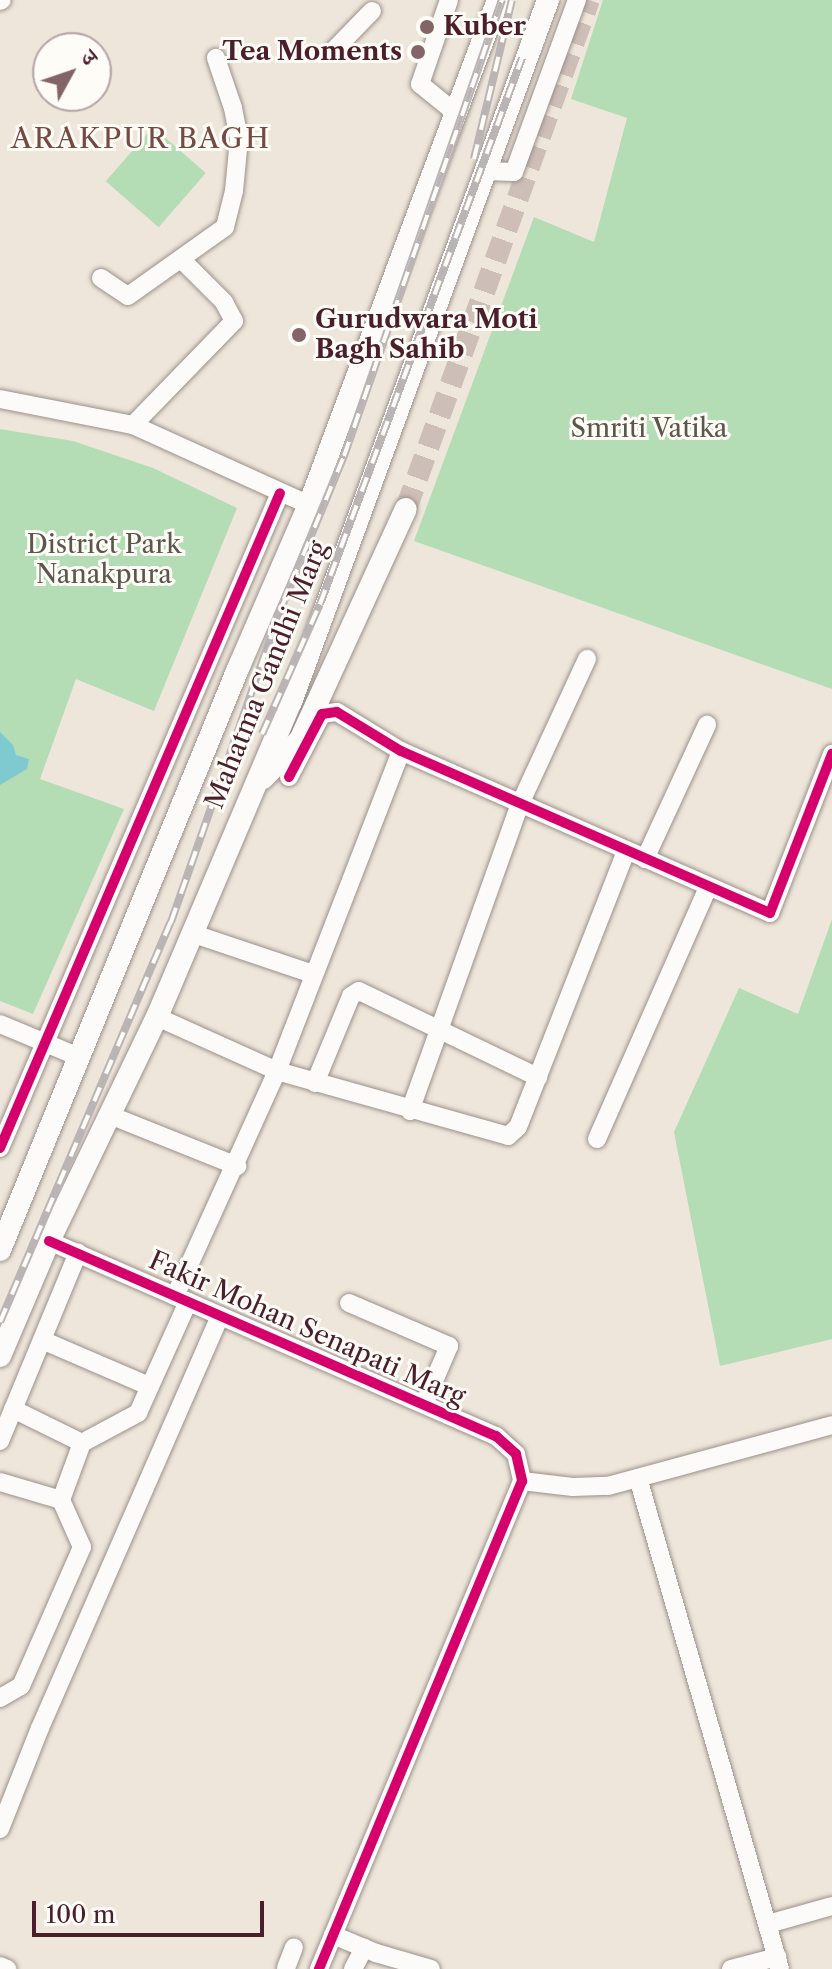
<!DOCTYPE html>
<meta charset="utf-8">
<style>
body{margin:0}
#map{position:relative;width:832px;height:1969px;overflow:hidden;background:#eee6da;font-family:"Libre Caslon Text","Noto Serif Devanagari",serif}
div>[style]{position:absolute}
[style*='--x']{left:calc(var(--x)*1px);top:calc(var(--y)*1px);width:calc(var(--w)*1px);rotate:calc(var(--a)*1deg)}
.green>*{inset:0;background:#b4ddb5;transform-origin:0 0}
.water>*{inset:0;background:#7fc9d0}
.major-tunnel>*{height:22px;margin-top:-11px;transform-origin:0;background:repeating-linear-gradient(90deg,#cdbeb7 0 22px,transparent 0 33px)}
.roads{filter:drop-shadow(0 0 2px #9b908c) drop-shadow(0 0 2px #9b908c)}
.minor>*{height:18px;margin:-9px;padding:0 9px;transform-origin:9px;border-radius:9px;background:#fcfbf9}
.major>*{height:22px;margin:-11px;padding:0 11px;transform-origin:11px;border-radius:11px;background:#fcfbf9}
.rail>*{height:8px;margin-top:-4px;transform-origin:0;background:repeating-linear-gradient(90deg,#fdfcf7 0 15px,#bab4b4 0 30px);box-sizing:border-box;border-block:2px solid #bab4b4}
.cycleway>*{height:10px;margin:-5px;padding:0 5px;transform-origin:5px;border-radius:5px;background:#d6006c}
.dots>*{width:22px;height:22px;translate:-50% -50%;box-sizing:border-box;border:4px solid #fdfcf7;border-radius:50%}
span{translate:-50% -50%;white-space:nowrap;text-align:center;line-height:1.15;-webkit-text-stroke:6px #fdfcf7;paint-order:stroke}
.poi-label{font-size:26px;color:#4a1f2b;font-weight:700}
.left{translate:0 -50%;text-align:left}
.right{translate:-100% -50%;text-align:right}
.park-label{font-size:26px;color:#5c564b}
.street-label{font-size:26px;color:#4a1f2b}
.neighbourhood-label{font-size:28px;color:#764a42;letter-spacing:2px}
.north{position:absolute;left:32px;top:32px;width:80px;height:80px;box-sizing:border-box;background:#fdfcf7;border:2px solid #b5a4a5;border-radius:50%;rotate:50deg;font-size:22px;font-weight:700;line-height:32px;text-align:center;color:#4a1f2b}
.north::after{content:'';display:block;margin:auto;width:28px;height:36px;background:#836568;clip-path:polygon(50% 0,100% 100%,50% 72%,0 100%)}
.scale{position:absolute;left:32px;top:1901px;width:232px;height:36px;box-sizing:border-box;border:4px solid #4a1f2b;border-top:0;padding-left:10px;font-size:24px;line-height:28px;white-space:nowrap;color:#4a1f2b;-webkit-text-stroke:6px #fdfcf7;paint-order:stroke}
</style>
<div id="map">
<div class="green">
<i style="clip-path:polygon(603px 0,832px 0,832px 689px,414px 541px,534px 217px,594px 242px,627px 118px,571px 99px)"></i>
<i style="left:153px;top:127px;width:70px;height:72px;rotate:41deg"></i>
<i style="clip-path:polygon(0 429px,73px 441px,153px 468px,237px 508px,154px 711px,76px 679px,40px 779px,124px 809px,33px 1014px,0 1001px)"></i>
<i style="clip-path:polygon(832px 919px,832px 1339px,720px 1366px,674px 1132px,739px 988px,798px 1014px)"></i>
</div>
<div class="water">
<i style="clip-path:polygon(0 732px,13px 745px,16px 755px,29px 759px,27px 769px,0 785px)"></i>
</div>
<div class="major-tunnel">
<i style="--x:406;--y:509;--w:541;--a:-70.23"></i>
</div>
<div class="roads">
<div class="minor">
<i style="--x:449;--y:0;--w:89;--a:109"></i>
<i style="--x:420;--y:84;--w:46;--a:38.9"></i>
<i style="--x:0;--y:1;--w:2;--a:-27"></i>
<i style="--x:335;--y:49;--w:53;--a:-45.8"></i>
<i style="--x:485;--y:171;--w:29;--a:2"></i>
<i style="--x:514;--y:172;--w:183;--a:-69.9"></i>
<i style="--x:101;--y:278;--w:32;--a:34"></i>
<i style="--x:128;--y:296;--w:119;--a:-35.4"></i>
<i style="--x:225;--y:227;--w:37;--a:-76"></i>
<i style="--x:234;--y:191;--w:52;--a:-84.5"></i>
<i style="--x:239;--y:139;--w:32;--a:-101"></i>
<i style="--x:233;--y:108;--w:53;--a:-108.8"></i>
<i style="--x:0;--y:399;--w:136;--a:11.1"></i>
<i style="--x:133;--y:425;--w:193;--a:24.4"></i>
<i style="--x:133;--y:425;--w:145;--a:-45.8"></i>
<i style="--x:234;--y:321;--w:21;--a:-118"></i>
<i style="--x:224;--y:302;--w:61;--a:-135"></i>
<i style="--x:289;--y:777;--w:71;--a:-62.4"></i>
<i style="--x:322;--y:714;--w:15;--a:-8"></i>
<i style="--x:337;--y:712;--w:75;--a:31.4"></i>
<i style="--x:401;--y:751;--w:403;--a:23.7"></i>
<i style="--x:770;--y:913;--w:171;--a:-68.7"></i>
<i style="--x:645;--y:859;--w:148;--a:-65.2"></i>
<i style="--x:191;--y:933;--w:129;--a:18.6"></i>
<i style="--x:157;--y:1017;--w:132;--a:24.2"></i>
<i style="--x:277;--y:1071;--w:240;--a:15.7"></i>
<i style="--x:508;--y:1136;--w:13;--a:-42"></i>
<i style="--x:518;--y:1127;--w:296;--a:-68.6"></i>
<i style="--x:0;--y:1024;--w:86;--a:22.7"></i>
<i style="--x:315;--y:1083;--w:94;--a:-67.5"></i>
<i style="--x:351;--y:996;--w:9;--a:-32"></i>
<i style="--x:359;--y:991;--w:199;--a:25.7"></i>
<i style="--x:410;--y:1111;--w:326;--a:-70.3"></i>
<i style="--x:520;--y:804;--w:160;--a:-65.2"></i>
<i style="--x:112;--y:1116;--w:135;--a:21.8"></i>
<i style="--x:597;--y:1139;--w:275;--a:-66.2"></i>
<i style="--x:0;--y:1148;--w:712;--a:-66.85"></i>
<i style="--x:49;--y:1241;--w:488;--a:23.6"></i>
<i style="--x:496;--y:1436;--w:27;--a:42"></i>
<i style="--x:516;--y:1454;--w:28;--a:77"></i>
<i style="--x:522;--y:1481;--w:529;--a:112.59"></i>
<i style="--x:175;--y:1296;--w:247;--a:-65.6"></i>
<i style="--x:277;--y:1071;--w:343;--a:-68.8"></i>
<i style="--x:349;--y:1303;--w:109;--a:23.3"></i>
<i style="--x:449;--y:1346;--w:63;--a:113.3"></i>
<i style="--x:42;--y:1340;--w:116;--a:23.3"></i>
<i style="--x:13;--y:1409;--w:77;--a:26.2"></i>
<i style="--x:0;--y:1441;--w:204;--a:-67.5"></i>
<i style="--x:638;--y:1478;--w:511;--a:73.87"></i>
<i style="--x:522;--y:1481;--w:51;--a:6.7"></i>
<i style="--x:573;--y:1487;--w:35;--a:-2"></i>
<i style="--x:608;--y:1486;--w:232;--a:-15.2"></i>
<i style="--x:0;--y:1482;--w:64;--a:16.4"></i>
<i style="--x:0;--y:1698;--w:24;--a:-30"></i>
<i style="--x:21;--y:1686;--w:152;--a:-66.3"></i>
<i style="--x:82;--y:1547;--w:51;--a:-114.1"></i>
<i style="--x:61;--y:1500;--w:61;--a:-69.8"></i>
<i style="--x:82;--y:1443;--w:64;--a:-28.2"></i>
<i style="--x:138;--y:1413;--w:122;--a:-65.8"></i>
<i style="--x:0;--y:1829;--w:109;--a:-68.4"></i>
<i style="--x:40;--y:1728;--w:450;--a:-66.4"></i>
<i style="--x:768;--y:1924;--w:66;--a:-15.7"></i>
<i style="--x:333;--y:1935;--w:47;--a:22.7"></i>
<i style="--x:376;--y:1953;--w:57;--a:16.2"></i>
<i style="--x:0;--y:1966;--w:8;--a:23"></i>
<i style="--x:286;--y:1968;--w:22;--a:-69"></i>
<i style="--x:353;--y:1969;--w:24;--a:-62"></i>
<i style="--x:731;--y:1969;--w:48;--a:-14.6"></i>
</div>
<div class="major">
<i style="--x:263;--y:778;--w:53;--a:-45.8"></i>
<i style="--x:300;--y:740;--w:254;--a:-65.4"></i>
<i style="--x:0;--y:1250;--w:626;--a:-67.74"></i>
<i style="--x:237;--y:671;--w:181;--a:-66.6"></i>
<i style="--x:309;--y:505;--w:539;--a:-69.48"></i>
<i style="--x:0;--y:1356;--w:125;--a:-66.9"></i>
<i style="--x:49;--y:1241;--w:249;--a:-64.3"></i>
<i style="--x:157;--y:1017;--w:342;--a:-67"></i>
<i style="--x:291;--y:702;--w:748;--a:-69.89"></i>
</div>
</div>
<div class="rail">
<i style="--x:474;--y:159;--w:163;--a:-76.6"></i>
<i style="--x:262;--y:734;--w:142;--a:-66"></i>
<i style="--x:320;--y:604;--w:582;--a:-69.7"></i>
<i style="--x:0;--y:1322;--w:435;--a:-66.9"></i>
<i style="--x:171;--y:922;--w:330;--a:-70.7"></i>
<i style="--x:280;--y:611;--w:168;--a:-67.6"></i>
<i style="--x:344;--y:456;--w:483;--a:-70.9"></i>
</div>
<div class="cycleway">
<i style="--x:289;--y:777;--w:71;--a:-62.4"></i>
<i style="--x:322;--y:714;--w:15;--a:-8"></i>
<i style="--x:337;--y:712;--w:75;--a:31.4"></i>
<i style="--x:401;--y:751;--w:403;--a:23.7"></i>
<i style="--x:770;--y:913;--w:171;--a:-68.7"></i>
<i style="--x:0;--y:1148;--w:712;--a:-66.85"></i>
<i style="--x:49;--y:1241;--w:488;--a:23.6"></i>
<i style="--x:496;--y:1436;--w:27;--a:42"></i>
<i style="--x:516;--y:1454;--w:28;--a:77"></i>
<i style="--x:522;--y:1481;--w:529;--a:112.59"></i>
</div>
<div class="dots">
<i style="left:427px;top:27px;background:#836568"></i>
<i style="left:418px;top:52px;background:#836568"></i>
<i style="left:299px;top:335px;background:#836568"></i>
</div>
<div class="poi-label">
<span class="left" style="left:443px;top:27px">Kuber</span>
<span class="right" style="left:402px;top:52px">Tea Moments</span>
<span class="left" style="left:315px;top:335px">Gurudwara Moti<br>Bagh Sahib</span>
</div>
<div class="park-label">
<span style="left:649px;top:429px">Smriti Vatika</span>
<span style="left:104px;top:560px">District Park<br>Nanakpura</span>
</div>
<div class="street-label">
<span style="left:267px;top:675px;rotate:-68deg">Mahatma Gandhi Marg</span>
<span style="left:307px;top:1329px;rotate:24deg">Fakir Mohan Senapati Marg</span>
</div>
<div class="neighbourhood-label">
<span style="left:141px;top:138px">ARAKPUR BAGH</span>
</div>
<div class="north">उ</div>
<div class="scale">100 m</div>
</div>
